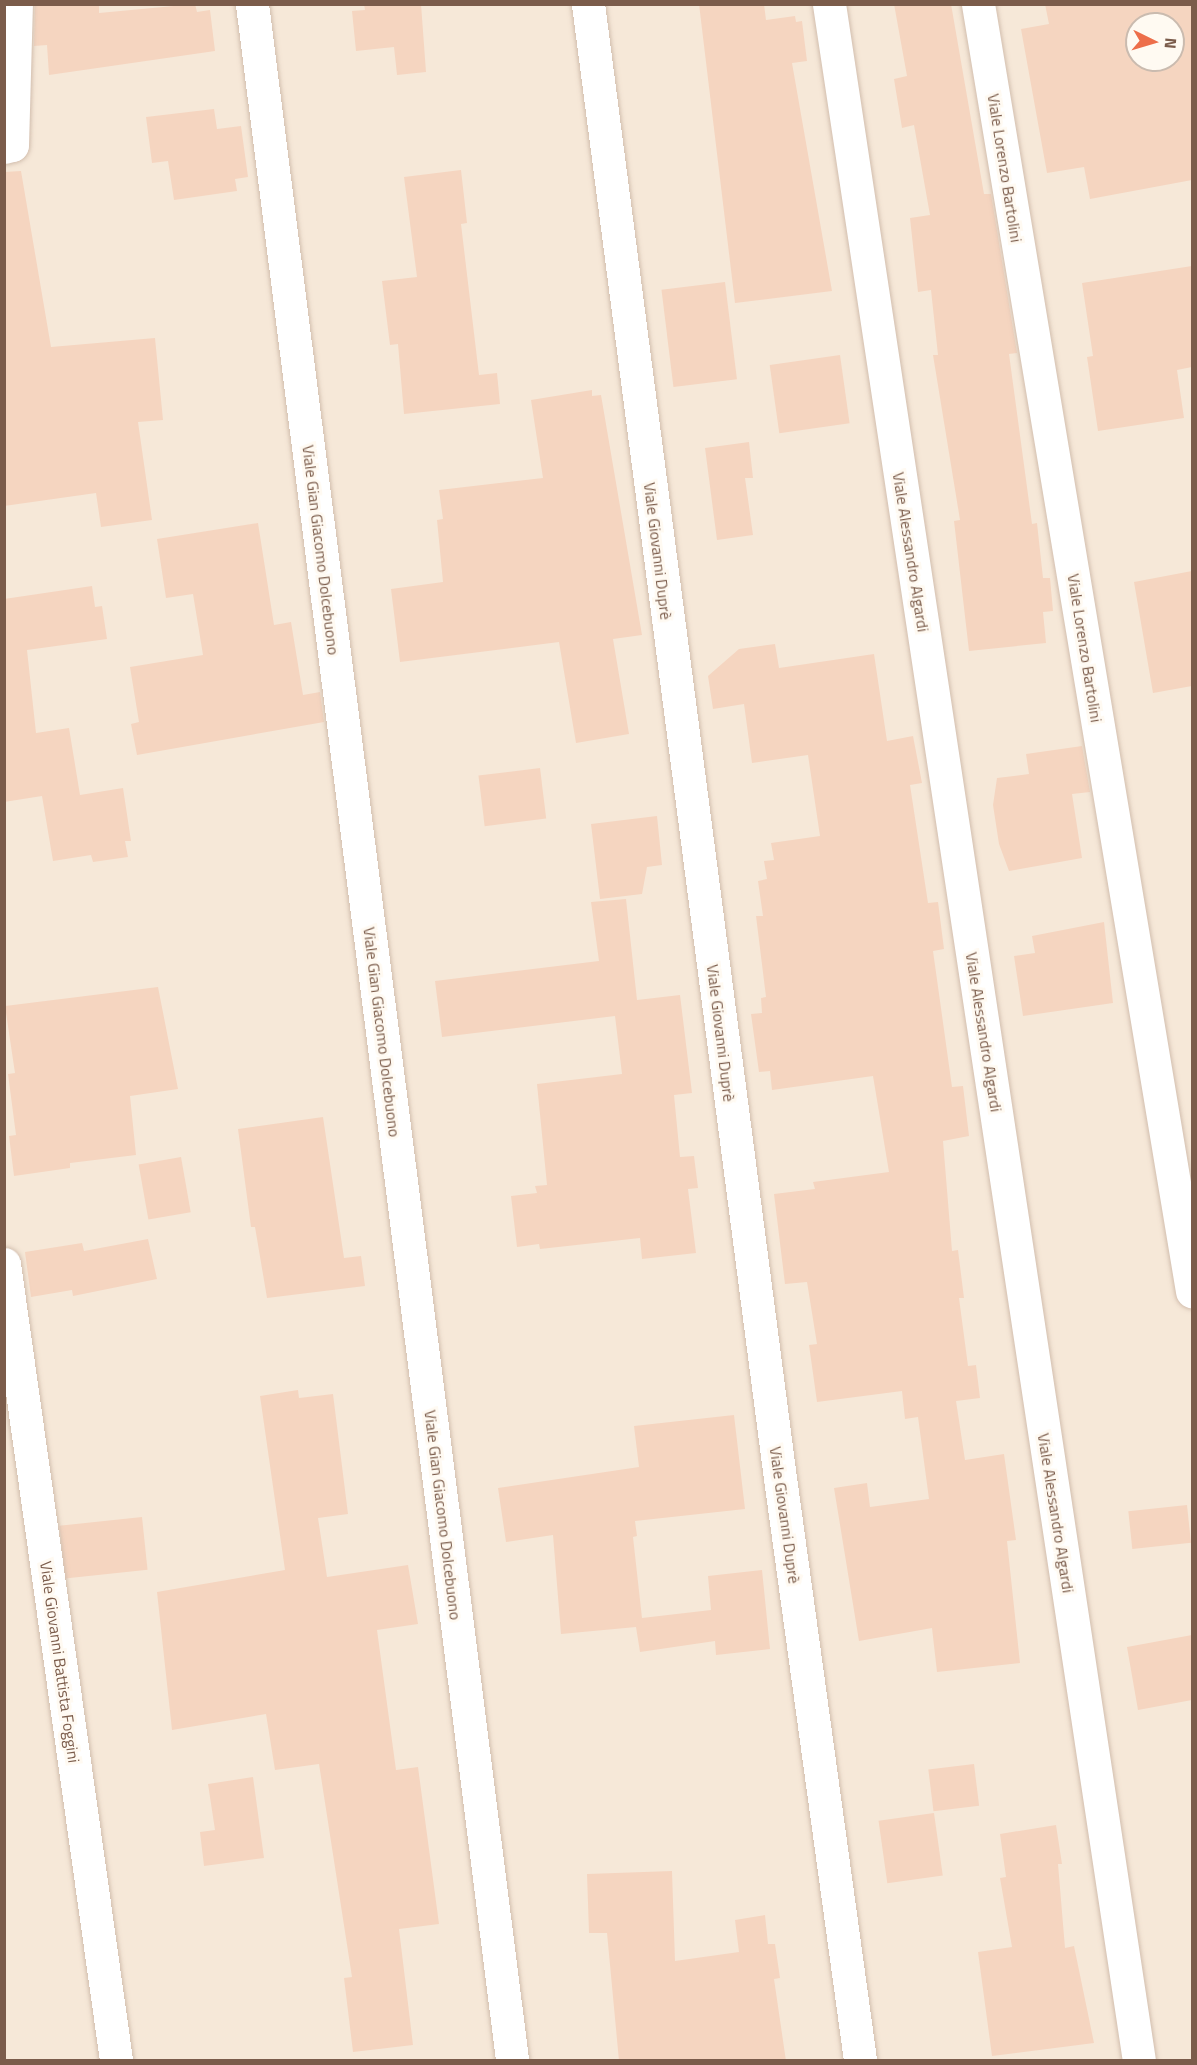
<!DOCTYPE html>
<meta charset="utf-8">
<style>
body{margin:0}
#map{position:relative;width:1197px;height:2065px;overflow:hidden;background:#fef6ea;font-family:"Titillium Web",sans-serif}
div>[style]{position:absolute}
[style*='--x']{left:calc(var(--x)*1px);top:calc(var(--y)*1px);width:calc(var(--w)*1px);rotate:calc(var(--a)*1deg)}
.residential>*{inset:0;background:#f6e8d8}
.building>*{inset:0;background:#f5d5c0;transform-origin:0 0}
.roads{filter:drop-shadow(0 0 2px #d2beae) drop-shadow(0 0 2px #d2beae)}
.minor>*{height:33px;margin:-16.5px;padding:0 16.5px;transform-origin:16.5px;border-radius:16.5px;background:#fff}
span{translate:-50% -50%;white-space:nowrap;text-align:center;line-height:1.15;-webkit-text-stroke:6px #fffaf2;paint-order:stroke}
.street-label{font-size:16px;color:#7b5c4b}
.frame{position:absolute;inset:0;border:6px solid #7b5c4b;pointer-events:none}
.north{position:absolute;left:1125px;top:12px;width:60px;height:60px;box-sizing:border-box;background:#fffaf2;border:2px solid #cabbaf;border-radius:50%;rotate:95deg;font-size:16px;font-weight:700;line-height:24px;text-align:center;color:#7b5c4b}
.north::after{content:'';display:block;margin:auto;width:21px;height:27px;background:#ed6e4a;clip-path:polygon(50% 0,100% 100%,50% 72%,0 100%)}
</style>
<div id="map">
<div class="residential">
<i style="clip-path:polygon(evenodd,5px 5px,1192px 5px,1192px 2060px,5px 2060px,5px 5px,1137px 24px,1173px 24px,1173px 60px,1137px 60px,1137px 24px)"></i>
</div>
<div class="building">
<i style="clip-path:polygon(35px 4px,99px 4px,99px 13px,195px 4px,197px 12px,210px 10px,215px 51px,49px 75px,47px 45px,34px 46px)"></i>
<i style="clip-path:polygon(364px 4px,421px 4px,426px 72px,397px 75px,394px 47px,356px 51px,352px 11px,365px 10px)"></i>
<i style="clip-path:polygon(699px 4px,764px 4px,766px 20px,795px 16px,796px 22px,802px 21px,807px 61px,792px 63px,832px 291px,735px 303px)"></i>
<i style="clip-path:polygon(894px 4px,951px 4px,984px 194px,991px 194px,1017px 353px,1009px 354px,1032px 524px,1037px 523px,1043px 578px,1050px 578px,1053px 611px,1043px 612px,1046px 643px,969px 651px,954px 521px,960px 520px,933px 355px,938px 355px,931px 290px,918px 292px,910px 218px,930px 215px,914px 125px,902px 128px,894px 79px,907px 76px)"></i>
<i style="clip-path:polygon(evenodd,1045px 4px,1192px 4px,1192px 180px,1090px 199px,1084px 167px,1047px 173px,1021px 29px,1049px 24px,1045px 4px,1137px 24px,1173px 24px,1173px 60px,1137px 60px,1137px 24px)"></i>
<i style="clip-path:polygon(214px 109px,217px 129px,241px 126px,248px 177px,235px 179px,237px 191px,174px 200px,168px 161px,152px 163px,146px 117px)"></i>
<i style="clip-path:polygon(461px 170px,467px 223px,461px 224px,479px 375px,497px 373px,500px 404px,404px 414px,398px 344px,390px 345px,382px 281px,417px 277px,404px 177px)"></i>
<i style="clip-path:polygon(21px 171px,51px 347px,155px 338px,163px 420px,138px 422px,152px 520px,101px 527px,96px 493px,4px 506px,4px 172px)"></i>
<i style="clip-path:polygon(1192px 266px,1192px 367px,1177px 370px,1184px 418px,1098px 431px,1087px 357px,1093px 356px,1082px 283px)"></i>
<i style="left:725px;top:282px;width:98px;height:64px;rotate:83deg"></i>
<i style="left:840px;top:355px;width:69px;height:71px;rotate:82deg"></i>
<i style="clip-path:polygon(592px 390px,592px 396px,601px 395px,642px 635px,613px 639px,629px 734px,576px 743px,559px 642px,400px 662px,391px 589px,443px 582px,437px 520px,443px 519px,439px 490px,543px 478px,531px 400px)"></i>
<i style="clip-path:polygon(749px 442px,753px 478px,745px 478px,753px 535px,717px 540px,705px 448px)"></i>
<i style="clip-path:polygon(258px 523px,274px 625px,291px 622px,303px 695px,320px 692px,324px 722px,137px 755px,131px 724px,139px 722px,130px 667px,203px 655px,193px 594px,166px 598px,157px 539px)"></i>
<i style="clip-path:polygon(1192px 571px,1192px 686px,1153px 693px,1134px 582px)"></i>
<i style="clip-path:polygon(92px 586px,95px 607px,102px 606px,107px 639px,27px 650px,36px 733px,69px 728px,80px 795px,123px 788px,131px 841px,125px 841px,128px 857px,93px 862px,91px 855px,53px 861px,42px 796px,4px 802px,4px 599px)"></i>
<i style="clip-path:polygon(775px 644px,779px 668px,874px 654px,887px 741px,913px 736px,922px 783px,910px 785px,928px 903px,938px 902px,944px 949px,933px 951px,952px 1087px,963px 1086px,969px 1136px,943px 1141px,952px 1251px,958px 1250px,964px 1298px,959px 1298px,968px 1366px,976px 1365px,980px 1398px,956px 1401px,965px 1460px,1004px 1454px,1016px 1540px,1007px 1541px,1020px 1663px,937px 1672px,932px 1628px,859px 1641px,834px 1488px,867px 1483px,870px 1507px,929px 1499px,918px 1417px,905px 1419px,902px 1391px,817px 1402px,809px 1345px,817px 1344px,807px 1282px,785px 1284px,774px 1194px,815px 1189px,813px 1182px,889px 1172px,873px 1076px,772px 1090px,770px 1071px,759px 1072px,751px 1014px,762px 1013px,761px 998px,766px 997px,756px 916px,763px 916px,758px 881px,767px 879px,764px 861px,774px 860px,771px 843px,820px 836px,808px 755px,752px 763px,744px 704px,713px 709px,708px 676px,739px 649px)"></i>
<i style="clip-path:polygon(1082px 746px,1090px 792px,1072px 794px,1082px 858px,1009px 871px,999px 844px,993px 805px,997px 778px,1029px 774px,1026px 754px)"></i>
<i style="left:540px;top:768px;width:51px;height:62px;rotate:83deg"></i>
<i style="clip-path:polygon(657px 816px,662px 865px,647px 867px,642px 894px,600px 899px,591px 824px)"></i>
<i style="clip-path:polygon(626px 899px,637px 1000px,680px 995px,692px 1093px,674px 1095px,680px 1157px,694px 1156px,698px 1188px,688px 1189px,696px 1253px,642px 1259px,640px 1238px,540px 1249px,539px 1244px,517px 1247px,511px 1196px,537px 1193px,535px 1186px,547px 1185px,537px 1084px,622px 1074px,615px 1016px,442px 1037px,435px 981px,599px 961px,591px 902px)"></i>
<i style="clip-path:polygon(1104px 922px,1113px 1003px,1023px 1016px,1014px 956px,1035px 953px,1032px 936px)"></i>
<i style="clip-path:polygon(158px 987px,178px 1089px,130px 1096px,136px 1155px,70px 1163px,70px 1168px,14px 1176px,9px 1136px,16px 1135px,8px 1074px,15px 1073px,5px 1006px)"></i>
<i style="clip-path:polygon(323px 1117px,344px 1258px,361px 1256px,365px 1286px,267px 1298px,255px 1227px,251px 1227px,238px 1129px)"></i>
<i style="left:181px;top:1157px;width:56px;height:43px;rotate:80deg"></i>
<i style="clip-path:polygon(148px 1239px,157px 1279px,73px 1296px,72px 1290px,31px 1297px,25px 1252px,82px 1243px,84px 1251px)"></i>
<i style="clip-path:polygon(298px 1390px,299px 1398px,333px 1394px,348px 1514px,318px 1518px,327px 1577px,408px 1565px,418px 1624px,377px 1630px,396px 1770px,418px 1767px,439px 1924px,399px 1929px,413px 2045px,353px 2052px,344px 1978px,352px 1977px,319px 1764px,275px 1770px,266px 1714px,172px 1730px,157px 1592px,285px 1570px,260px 1396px)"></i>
<i style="clip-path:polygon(734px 1415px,745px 1509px,635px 1521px,637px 1536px,633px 1537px,642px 1618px,711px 1610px,708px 1576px,762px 1570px,770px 1649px,716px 1655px,715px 1641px,640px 1652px,636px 1627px,561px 1634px,553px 1535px,506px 1542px,498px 1488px,639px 1467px,634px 1426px)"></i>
<i style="left:1187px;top:1505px;width:38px;height:59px;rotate:84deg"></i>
<i style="left:142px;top:1517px;width:53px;height:83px;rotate:84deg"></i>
<i style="clip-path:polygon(1192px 1635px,1192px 1700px,1138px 1710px,1127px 1647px)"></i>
<i style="left:974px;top:1764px;width:42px;height:46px;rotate:83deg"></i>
<i style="clip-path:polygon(253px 1777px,264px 1858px,204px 1866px,200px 1832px,215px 1830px,208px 1784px)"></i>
<i style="left:934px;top:1813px;width:63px;height:56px;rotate:82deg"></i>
<i style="clip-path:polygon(1056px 1825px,1062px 1864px,1058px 1864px,1065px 1948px,1074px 1946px,1094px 2043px,992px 2056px,978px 1952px,1012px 1947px,1000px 1878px,1006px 1877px,1000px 1834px)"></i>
<i style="clip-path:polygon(672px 1871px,675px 1961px,739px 1952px,735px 1920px,765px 1915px,768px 1944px,775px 1944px,780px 1978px,774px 1979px,786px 2061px,619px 2061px,607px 1933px,589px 1933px,587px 1874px)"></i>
</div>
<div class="roads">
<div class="minor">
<i style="--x:252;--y:4;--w:2072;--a:82.79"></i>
<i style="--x:588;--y:4;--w:1486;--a:82.58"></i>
<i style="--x:780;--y:1478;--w:587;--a:82.17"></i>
<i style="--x:829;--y:4;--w:2079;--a:81.43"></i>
<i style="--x:978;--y:4;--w:1305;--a:80.56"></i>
<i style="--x:4;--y:147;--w:8;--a:-14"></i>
<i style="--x:12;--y:145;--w:141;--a:-88.4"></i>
<i style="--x:4;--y:1264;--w:804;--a:81.99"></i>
</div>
</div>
<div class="street-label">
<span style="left:1005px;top:168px;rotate:81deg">Viale Lorenzo Bartolini</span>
<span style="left:321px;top:550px;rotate:83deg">Viale Gian Giacomo Dolcebuono</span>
<span style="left:658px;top:551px;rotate:83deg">Viale Giovanni Duprè</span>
<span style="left:911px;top:552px;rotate:81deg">Viale Alessandro Algardi</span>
<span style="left:1085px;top:648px;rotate:81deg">Viale Lorenzo Bartolini</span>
<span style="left:382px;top:1032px;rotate:83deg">Viale Gian Giacomo Dolcebuono</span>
<span style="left:984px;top:1032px;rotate:81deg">Viale Alessandro Algardi</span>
<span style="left:721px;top:1033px;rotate:83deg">Viale Giovanni Duprè</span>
<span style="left:1056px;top:1513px;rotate:81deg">Viale Alessandro Algardi</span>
<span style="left:443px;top:1515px;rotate:83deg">Viale Gian Giacomo Dolcebuono</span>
<span style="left:785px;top:1515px;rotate:82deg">Viale Giovanni Duprè</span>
<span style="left:60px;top:1662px;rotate:82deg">Viale Giovanni Battista Foggini</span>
</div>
<div class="frame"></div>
<div class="north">N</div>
</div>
